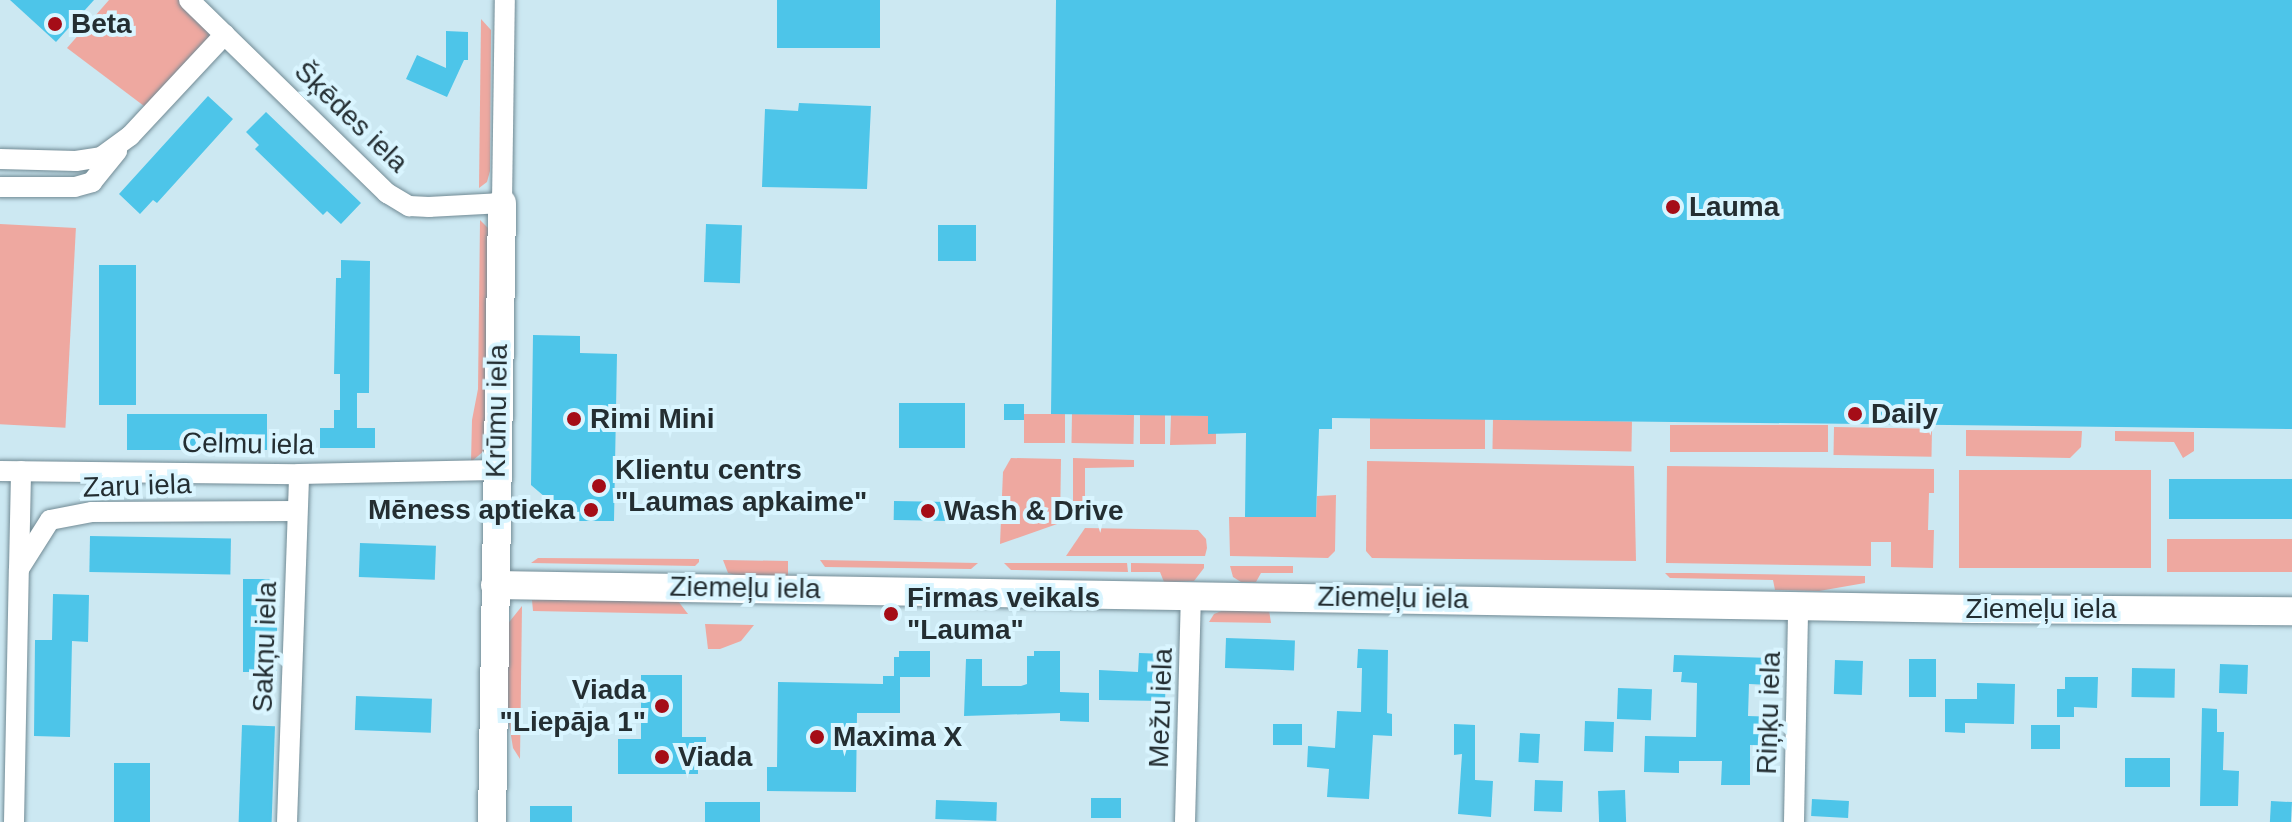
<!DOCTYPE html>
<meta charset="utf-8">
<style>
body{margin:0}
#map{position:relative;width:2292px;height:822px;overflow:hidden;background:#cce8f2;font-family:Helvetica,sans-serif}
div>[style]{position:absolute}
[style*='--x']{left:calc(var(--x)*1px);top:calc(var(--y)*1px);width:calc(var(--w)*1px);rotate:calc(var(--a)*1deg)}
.green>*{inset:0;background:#eea8a0;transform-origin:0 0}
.building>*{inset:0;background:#4dc5e9;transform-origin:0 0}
.roads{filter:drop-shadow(0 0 2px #718a94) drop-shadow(0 0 2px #718a94)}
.street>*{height:20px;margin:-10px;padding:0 10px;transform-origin:10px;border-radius:10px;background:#fff}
.secondary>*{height:28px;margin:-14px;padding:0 14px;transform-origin:14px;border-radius:14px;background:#fff}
.dots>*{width:22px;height:22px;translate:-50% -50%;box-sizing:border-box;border:4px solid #d9f5ff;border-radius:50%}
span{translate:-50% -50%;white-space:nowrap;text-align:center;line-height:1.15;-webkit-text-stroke:8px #d9f5ff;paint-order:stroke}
.poi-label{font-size:28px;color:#242e32;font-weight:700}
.left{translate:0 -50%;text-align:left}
.right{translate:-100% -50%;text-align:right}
.street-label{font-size:28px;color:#242e32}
</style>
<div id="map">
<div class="green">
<i style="clip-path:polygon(109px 0,189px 0,225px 34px,152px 112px,67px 48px)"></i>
<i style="clip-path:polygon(481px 19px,491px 30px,490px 171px,487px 182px,479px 188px)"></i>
<i style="clip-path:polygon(480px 220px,488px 228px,485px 450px,471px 462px,472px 420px,478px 389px)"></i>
<i style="left:0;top:224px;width:76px;height:200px;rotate:3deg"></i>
<i style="left:1024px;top:414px;width:41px;height:29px"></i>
<i style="left:1072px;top:414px;width:62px;height:29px;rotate:1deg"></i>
<i style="left:1140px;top:415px;width:25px;height:29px"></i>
<i style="clip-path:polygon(1171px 415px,1208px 416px,1208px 433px,1216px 433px,1216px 444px,1170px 445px)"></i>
<i style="left:1370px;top:418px;width:115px;height:31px"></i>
<i style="left:1493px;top:419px;width:139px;height:30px;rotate:1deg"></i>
<i style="left:1670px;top:425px;width:158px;height:27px"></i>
<i style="left:1834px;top:427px;width:98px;height:28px;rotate:1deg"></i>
<i style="clip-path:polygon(1966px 430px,2082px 431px,2081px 447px,2070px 458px,1966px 456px)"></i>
<i style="clip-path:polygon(2115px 431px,2194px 432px,2194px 451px,2183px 458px,2174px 442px,2115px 441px)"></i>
<i style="clip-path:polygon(1011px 458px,1061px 459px,1060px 523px,1000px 544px,1003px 472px)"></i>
<i style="clip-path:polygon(1073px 458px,1134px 460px,1134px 467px,1085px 468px,1085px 509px,1073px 515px)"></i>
<i style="clip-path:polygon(1367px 461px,1634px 466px,1636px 561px,1372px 558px,1366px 551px)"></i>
<i style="clip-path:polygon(1667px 466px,1934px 469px,1934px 493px,1929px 493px,1928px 530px,1934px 530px,1933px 568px,1891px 567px,1891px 542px,1871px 542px,1871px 566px,1666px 563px)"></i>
<i style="left:1959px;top:470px;width:192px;height:98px"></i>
<i style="clip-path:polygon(1336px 495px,1335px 551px,1328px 558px,1230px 556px,1229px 517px,1316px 517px,1317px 496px)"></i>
<i style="clip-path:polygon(1085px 528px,1198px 530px,1206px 539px,1207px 548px,1205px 556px,1066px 556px)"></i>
<i style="left:2167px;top:539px;width:125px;height:33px"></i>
<i style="clip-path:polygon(538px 558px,699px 559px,699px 562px,695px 566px,531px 563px)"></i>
<i style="clip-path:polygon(723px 560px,788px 561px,788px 576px,735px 575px,728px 573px)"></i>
<i style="clip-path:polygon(820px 560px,978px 563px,971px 569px,825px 567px)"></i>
<i style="clip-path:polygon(1004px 563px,1127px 563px,1128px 572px,1011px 570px)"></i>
<i style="clip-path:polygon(1131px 563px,1204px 564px,1204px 568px,1194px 581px,1164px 582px,1160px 572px,1131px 572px)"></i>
<i style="clip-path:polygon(1230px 566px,1293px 566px,1293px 573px,1261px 573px,1256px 582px,1241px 582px,1233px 577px)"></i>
<i style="clip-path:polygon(1665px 573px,1689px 573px,1865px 576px,1865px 583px,1819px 591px,1775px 590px,1773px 580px,1670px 578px)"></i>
<i style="clip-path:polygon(538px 599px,678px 601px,688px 614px,533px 611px,532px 600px)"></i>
<i style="clip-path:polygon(522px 606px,520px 759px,513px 748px,504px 692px,506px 626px)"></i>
<i style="clip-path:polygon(1226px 609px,1269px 610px,1271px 623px,1209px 622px,1214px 614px)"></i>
<i style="clip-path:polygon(705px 624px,754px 625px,741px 641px,720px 649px,708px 649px)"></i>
</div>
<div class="building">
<i style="clip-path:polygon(10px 0,94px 0,56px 42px)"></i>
<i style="left:777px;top:0;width:103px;height:48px"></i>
<i style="clip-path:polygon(1056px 0,2292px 0,2292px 429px,1332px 418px,1332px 429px,1319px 429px,1316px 517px,1245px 517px,1246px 433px,1208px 434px,1208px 416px,1051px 414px)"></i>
<i style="clip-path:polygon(446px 31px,468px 32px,468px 60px,464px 60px,447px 97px,406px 79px,417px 55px,446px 68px)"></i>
<i style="clip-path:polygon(208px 96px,233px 119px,157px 203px,153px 200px,140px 214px,119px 194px)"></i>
<i style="clip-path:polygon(799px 103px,871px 106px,867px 189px,762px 187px,765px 109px,798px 111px)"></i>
<i style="clip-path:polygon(266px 112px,361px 203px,341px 224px,327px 211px,323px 215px,255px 149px,259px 145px,246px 132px)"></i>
<i style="left:706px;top:224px;width:36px;height:58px;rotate:2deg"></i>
<i style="left:938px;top:225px;width:38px;height:36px"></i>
<i style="clip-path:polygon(341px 260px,370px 261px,369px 393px,357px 393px,357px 428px,375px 428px,375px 448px,320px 448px,320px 428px,334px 428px,334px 410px,340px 410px,340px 374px,334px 374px,336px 278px,341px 278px)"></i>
<i style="left:99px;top:265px;width:37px;height:140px"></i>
<i style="clip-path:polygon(533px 335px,580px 336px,580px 353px,617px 354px,614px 521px,573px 521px,531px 485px)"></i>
<i style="left:899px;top:403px;width:66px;height:45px"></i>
<i style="left:1004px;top:404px;width:20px;height:16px"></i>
<i style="left:127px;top:414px;width:140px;height:36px"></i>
<i style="left:2169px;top:479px;width:123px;height:40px"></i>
<i style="left:894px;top:501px;width:69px;height:19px;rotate:1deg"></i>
<i style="left:90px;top:536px;width:141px;height:36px;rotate:1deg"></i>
<i style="left:360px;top:543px;width:76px;height:34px;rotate:2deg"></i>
<i style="left:243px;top:579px;width:34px;height:93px"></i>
<i style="clip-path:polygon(53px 594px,89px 595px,88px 642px,72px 641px,70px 737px,34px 736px,35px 640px,52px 640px)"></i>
<i style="left:1226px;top:638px;width:69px;height:30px;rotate:2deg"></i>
<i style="clip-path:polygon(1358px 649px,1388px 650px,1387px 713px,1392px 714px,1392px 736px,1373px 735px,1369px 799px,1327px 797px,1329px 769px,1307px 767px,1308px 746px,1335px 748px,1337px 711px,1361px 712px,1362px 668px,1357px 668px)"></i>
<i style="clip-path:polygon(899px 651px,930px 651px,930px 677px,900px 677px,900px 713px,857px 713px,856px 792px,767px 791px,767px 767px,777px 767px,778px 682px,883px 684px,883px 676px,894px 676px,894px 657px,899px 657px)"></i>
<i style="clip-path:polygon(1034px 651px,1060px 651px,1060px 692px,1089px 693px,1089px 722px,1060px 721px,1060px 713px,964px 716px,966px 659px,982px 659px,982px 686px,1021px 686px,1027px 684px,1027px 656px,1034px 656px)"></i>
<i style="clip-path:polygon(1139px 653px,1167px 654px,1165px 701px,1099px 700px,1099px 670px,1138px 672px)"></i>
<i style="clip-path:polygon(1674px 655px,1771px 658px,1770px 685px,1749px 684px,1748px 716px,1781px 717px,1779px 746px,1750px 745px,1750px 785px,1721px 785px,1722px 761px,1679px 761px,1679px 773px,1644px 772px,1645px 736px,1696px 737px,1697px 683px,1681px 682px,1682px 672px,1673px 672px)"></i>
<i style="left:1909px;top:659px;width:27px;height:38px"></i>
<i style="left:1835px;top:660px;width:28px;height:34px;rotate:2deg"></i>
<i style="left:2220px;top:664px;width:28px;height:29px;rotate:2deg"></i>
<i style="left:2132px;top:668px;width:43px;height:29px;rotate:1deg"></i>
<i style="clip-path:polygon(641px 675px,682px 675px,682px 737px,706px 737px,706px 768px,698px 768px,698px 774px,618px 774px,618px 739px,641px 739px)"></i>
<i style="clip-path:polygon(2065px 677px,2098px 677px,2097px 708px,2074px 707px,2074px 717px,2057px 717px,2057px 689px,2065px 689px)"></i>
<i style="clip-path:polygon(1977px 683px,2015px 684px,2014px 724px,1965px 723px,1965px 733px,1945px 732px,1945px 699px,1977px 699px)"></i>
<i style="left:1618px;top:688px;width:34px;height:31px;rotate:2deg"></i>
<i style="left:356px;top:696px;width:76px;height:34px;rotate:2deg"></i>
<i style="clip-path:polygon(2202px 708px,2217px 709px,2217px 732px,2224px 732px,2223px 770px,2239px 771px,2238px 806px,2200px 806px)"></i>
<i style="left:1585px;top:721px;width:29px;height:30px;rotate:2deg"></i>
<i style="left:1273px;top:724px;width:29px;height:21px"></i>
<i style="clip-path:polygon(1454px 724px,1475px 725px,1475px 780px,1493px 781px,1491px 817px,1458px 814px,1462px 754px,1454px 755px)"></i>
<i style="left:242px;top:725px;width:33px;height:97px;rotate:2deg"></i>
<i style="left:2031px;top:725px;width:29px;height:24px"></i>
<i style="left:1520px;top:733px;width:20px;height:29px;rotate:3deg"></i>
<i style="left:2125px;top:758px;width:45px;height:29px"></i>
<i style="left:114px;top:763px;width:36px;height:59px"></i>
<i style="left:1535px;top:780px;width:28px;height:31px;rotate:2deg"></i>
<i style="left:1625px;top:790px;width:32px;height:27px;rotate:88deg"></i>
<i style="left:1091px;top:798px;width:30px;height:20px"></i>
<i style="left:1812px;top:799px;width:37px;height:17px;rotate:3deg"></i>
<i style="left:936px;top:800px;width:61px;height:19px;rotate:2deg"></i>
<i style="left:2271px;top:801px;width:21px;height:21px;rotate:3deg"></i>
<i style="left:705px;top:802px;width:55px;height:20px"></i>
<i style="left:530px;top:806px;width:42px;height:16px"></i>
</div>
<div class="roads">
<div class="street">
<i style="--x:189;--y:0;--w:277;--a:44.3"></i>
<i style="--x:387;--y:193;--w:26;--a:31"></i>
<i style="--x:409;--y:206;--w:20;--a:3"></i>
<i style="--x:429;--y:207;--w:73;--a:-3.1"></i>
<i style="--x:502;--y:203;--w:203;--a:-89.2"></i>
<i style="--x:0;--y:159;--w:76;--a:1.5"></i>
<i style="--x:76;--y:161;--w:25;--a:-9"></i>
<i style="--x:101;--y:157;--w:36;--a:-36"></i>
<i style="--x:130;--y:136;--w:139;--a:-47"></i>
<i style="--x:0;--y:187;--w:75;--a:0"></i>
<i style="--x:75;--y:187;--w:18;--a:-16"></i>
<i style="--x:92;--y:182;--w:40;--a:-51"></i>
<i style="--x:0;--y:471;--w:299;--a:0.6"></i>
<i style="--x:299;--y:474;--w:196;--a:-1.2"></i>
<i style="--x:19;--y:569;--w:98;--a:-88.8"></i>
<i style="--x:14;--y:822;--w:253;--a:-88.9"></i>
<i style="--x:19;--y:569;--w:58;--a:-57.7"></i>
<i style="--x:50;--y:520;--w:43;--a:-10.8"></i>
<i style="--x:92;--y:512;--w:205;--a:-0.3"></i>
<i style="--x:287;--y:822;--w:348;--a:-88"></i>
<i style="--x:1185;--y:822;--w:226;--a:-88.5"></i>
<i style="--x:1794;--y:822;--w:217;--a:-88.9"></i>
</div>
<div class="secondary">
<i style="--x:495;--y:585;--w:1479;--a:0.93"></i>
<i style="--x:1974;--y:609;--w:318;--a:0.4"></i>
<i style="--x:492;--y:822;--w:619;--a:-89.07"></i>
</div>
</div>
<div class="dots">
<i style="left:55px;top:24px;background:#a50d17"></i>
<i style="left:1673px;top:207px;background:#a50d17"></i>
<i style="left:1855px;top:414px;background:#a50d17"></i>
<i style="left:574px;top:419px;background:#a50d17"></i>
<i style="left:599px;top:486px;background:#a50d17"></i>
<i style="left:591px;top:510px;background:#a50d17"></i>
<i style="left:928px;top:511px;background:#a50d17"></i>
<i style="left:891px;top:614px;background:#a50d17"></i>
<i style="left:662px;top:706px;background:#a50d17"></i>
<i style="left:817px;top:737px;background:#a50d17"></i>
<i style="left:662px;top:757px;background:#a50d17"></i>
</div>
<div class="poi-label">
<span class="left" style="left:71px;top:24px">Beta</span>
<span class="left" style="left:1689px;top:207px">Lauma</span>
<span class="left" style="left:1871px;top:414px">Daily</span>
<span class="left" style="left:590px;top:419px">Rimi Mini</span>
<span class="left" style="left:615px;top:486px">Klientu centrs<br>"Laumas apkaime"</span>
<span class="right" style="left:575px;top:510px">Mēness aptieka</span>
<span class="left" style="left:944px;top:511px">Wash &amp; Drive</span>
<span class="left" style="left:907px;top:614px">Firmas veikals<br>"Lauma"</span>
<span class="right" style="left:646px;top:706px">Viada<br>"Liepāja 1"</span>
<span class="left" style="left:833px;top:737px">Maxima X</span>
<span class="left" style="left:678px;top:757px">Viada</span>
</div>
<div class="street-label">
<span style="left:351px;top:117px;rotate:44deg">Šķēdes iela</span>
<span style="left:497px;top:411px;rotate:-89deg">Krūmu iela</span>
<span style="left:248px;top:444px;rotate:1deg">Celmu iela</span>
<span style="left:137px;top:486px;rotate:-2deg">Zaru iela</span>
<span style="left:745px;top:588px;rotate:1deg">Ziemeļu iela</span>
<span style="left:1393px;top:598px;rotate:1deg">Ziemeļu iela</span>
<span style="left:2041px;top:609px">Ziemeļu iela</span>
<span style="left:265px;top:647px;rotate:-88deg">Sakņu iela</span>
<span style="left:1161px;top:708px;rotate:-88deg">Mežu iela</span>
<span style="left:1769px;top:713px;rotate:-88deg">Riņķu iela</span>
</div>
</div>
